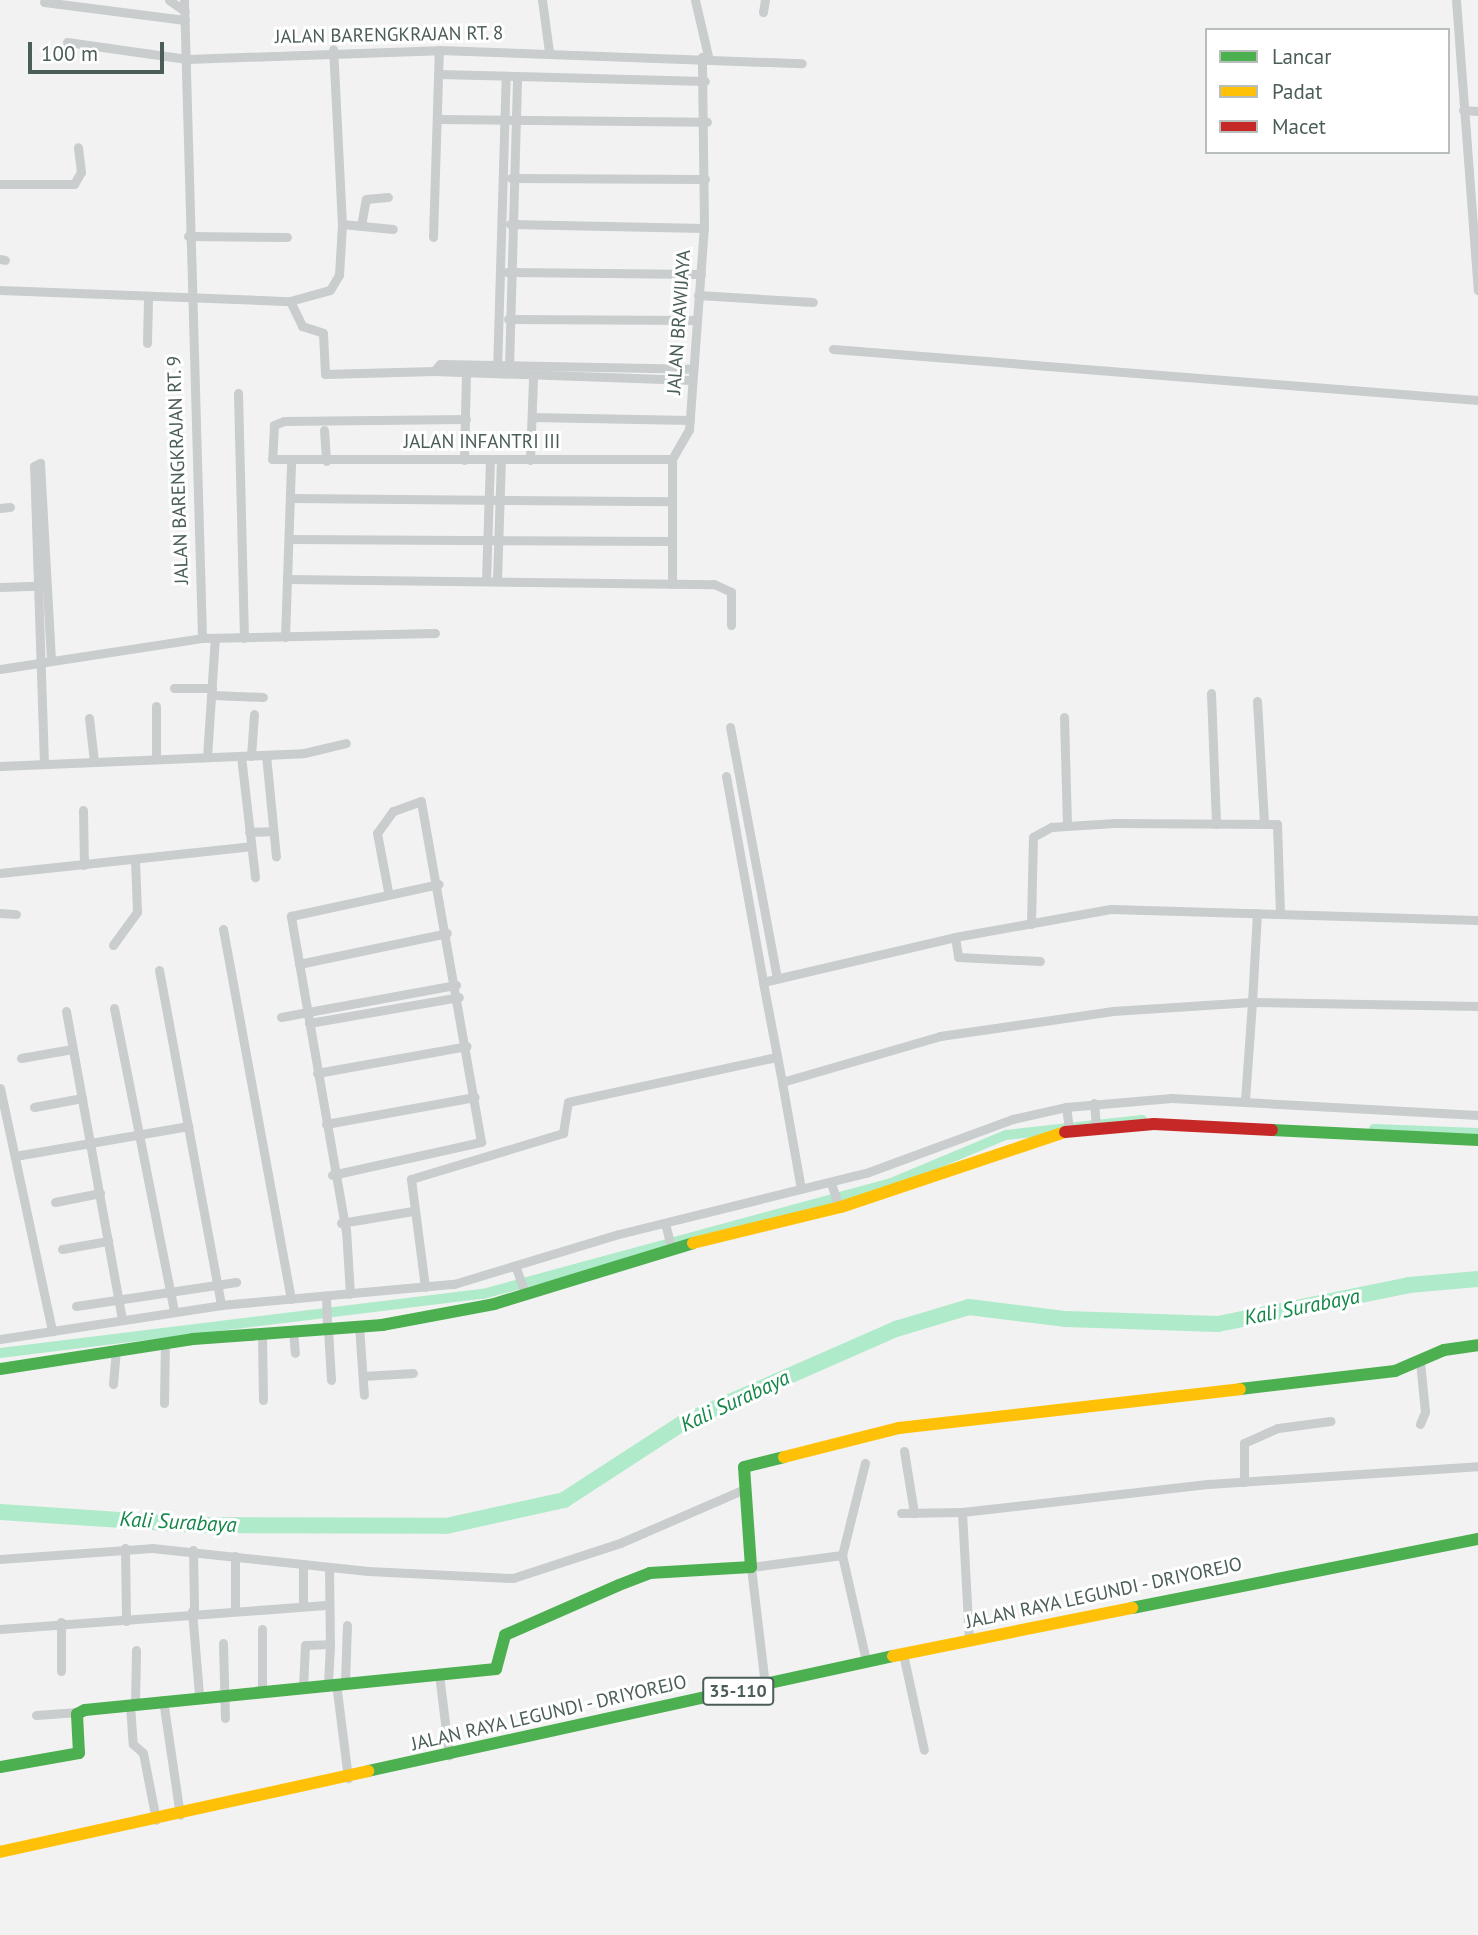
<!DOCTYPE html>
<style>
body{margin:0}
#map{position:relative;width:1478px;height:1935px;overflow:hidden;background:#f2f2f2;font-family:"PT Sans",sans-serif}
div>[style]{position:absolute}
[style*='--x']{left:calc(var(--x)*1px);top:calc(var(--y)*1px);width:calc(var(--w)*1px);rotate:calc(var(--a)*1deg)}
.canal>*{height:10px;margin:-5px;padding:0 5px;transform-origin:5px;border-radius:5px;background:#afeaca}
.river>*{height:16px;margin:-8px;padding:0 8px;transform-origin:8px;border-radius:8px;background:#afeaca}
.street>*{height:9px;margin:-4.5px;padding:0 4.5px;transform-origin:4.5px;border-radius:4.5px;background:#c9cdcd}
.fast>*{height:12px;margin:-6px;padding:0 6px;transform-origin:6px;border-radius:6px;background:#4caf50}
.slow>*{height:12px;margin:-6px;padding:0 6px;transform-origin:6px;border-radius:6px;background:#ffc107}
.jam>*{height:12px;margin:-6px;padding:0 6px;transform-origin:6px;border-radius:6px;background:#c62828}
span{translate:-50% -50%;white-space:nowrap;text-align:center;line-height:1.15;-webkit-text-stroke:6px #fff;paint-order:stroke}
.shield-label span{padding:2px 5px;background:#fff;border:2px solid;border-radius:5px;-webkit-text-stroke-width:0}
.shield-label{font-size:18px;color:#4a5d58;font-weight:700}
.street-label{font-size:19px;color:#4a5d58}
.water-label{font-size:21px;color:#148748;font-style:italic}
.legend{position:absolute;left:1205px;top:28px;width:245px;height:126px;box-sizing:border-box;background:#fff;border:2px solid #b7bebc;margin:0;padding:9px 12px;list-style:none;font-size:21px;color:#4a5d58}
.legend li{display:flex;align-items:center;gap:14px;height:35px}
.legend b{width:35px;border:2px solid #b7bebc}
.scale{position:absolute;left:28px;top:42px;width:136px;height:32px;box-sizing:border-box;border:4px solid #4a5d58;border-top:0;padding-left:9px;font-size:21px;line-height:24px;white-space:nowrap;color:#4a5d58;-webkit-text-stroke:5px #fff;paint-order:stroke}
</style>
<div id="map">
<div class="canal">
<i style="--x:1374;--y:1129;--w:104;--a:2.2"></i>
<i style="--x:0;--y:1353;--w:487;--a:-7"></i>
<i style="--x:483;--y:1294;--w:423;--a:-15.2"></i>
<i style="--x:891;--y:1183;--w:125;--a:-22.7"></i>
<i style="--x:1006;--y:1135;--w:137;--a:-6.3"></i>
</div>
<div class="river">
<i style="--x:0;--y:1512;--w:198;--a:3.8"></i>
<i style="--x:198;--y:1525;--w:248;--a:0.2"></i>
<i style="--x:446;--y:1526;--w:121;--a:-12.4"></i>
<i style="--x:564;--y:1500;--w:143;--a:-33"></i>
<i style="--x:684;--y:1422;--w:232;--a:-23.7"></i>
<i style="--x:896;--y:1329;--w:76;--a:-16.8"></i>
<i style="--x:969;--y:1307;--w:98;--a:7.1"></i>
<i style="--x:1066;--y:1319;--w:152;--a:1.9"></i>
<i style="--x:1218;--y:1324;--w:195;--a:-11.5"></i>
<i style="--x:1409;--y:1285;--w:69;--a:-5"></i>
</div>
<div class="street">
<i style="--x:169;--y:0;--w:19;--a:35"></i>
<i style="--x:184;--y:0;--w:638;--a:88.38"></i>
<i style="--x:542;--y:0;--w:52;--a:82.3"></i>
<i style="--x:695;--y:0;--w:57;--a:76.9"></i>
<i style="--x:1456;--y:0;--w:291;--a:85.7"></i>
<i style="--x:44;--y:2;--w:142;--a:7.3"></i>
<i style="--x:763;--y:12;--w:12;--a:-81"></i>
<i style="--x:67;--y:42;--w:121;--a:8.1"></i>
<i style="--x:187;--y:59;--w:252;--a:-2"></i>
<i style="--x:439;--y:50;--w:363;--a:2.1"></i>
<i style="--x:438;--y:74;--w:267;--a:1.5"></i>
<i style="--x:1463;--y:110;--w:15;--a:4"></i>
<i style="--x:439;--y:119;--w:268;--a:0.6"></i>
<i style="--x:511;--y:178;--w:194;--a:0.3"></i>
<i style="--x:0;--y:184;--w:74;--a:0"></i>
<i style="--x:74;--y:184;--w:14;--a:-60"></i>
<i style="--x:81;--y:172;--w:25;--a:-97"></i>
<i style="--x:342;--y:224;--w:51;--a:5.6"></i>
<i style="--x:510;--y:224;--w:194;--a:1.2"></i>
<i style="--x:361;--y:226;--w:27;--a:-80"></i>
<i style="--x:366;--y:199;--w:22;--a:-5"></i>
<i style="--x:188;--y:236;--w:99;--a:0.6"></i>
<i style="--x:433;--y:237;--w:187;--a:-88.2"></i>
<i style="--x:0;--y:259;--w:5;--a:11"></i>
<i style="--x:507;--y:272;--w:194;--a:0.6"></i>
<i style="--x:0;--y:290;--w:290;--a:2.2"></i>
<i style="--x:290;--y:301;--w:41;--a:-15.4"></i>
<i style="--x:330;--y:290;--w:17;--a:-59"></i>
<i style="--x:339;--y:275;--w:51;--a:-86.6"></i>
<i style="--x:342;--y:224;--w:175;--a:-92.9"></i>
<i style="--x:698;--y:295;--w:115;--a:3.5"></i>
<i style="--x:290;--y:301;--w:28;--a:64"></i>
<i style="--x:302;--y:326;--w:22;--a:18"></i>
<i style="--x:323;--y:333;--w:41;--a:87.2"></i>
<i style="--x:325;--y:374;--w:109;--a:-1.6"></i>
<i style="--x:508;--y:319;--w:187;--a:0.3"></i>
<i style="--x:147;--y:343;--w:45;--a:-88.7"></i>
<i style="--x:833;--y:349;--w:647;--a:4.52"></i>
<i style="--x:509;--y:368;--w:292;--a:-88.4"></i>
<i style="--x:497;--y:371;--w:295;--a:-88.3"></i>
<i style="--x:691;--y:380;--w:257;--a:-178"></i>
<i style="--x:434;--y:371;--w:9;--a:-49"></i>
<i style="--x:440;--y:364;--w:251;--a:1.1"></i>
<i style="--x:238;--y:393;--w:245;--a:88.6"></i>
<i style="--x:532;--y:417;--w:158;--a:1.1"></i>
<i style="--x:466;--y:419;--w:182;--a:179.4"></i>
<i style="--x:284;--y:421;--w:11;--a:158"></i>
<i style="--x:274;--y:425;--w:34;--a:93"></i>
<i style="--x:272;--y:459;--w:400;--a:0"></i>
<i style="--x:324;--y:430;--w:31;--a:86"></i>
<i style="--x:464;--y:460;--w:87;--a:-88.7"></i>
<i style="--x:530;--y:460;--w:82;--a:-87.9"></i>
<i style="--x:291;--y:498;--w:381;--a:0.5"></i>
<i style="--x:0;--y:508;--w:10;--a:-6"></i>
<i style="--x:289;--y:539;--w:382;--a:0.3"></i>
<i style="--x:287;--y:579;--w:427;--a:0.7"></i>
<i style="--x:714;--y:584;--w:19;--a:25"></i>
<i style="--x:731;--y:592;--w:33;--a:90"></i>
<i style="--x:486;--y:580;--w:120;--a:-88.1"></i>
<i style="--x:497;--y:580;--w:120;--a:-88.1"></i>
<i style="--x:672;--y:584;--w:125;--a:-90"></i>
<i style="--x:672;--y:459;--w:34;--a:-60"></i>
<i style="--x:689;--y:430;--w:203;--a:-85.8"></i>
<i style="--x:704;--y:228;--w:171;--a:-90.7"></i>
<i style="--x:0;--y:587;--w:37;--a:-2"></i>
<i style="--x:285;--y:637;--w:176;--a:-88"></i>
<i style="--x:0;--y:669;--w:204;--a:-8.7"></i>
<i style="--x:202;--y:638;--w:233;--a:-1.2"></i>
<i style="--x:174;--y:688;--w:38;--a:0"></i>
<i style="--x:1211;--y:693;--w:131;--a:87.8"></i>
<i style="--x:212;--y:695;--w:51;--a:2.2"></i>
<i style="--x:1257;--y:701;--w:123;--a:86.7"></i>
<i style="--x:1064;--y:717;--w:109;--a:88.4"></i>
<i style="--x:89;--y:718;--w:43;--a:83.4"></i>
<i style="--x:730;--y:727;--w:256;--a:79.4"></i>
<i style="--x:266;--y:755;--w:102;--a:84.4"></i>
<i style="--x:241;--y:756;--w:122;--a:83.4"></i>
<i style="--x:251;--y:756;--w:42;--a:-85.9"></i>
<i style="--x:207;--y:757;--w:119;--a:-86.2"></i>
<i style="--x:156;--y:758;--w:52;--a:-90"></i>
<i style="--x:44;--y:764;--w:298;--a:-91.9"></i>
<i style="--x:34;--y:466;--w:7;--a:-27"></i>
<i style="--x:40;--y:463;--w:198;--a:86.8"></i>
<i style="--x:0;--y:766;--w:304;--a:-2.4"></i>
<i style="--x:304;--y:753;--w:43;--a:-13.4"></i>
<i style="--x:726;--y:776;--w:209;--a:79.8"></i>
<i style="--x:83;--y:810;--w:55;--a:89"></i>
<i style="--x:249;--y:832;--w:23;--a:-2"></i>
<i style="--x:0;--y:873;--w:252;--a:-6.1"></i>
<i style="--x:0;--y:913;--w:16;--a:4"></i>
<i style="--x:1031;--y:924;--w:87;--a:-88.7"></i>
<i style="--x:1033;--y:837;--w:21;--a:-29"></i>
<i style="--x:1051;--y:827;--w:64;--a:-3.6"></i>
<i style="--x:1115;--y:823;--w:162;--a:0.4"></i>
<i style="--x:1277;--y:824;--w:90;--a:88.1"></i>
<i style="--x:223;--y:929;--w:376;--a:79.6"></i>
<i style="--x:955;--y:937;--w:20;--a:81"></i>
<i style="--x:958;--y:957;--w:82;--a:2.8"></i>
<i style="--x:113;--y:945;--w:41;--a:-54"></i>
<i style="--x:137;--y:912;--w:51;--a:-92.2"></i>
<i style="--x:299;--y:964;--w:151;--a:-11.8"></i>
<i style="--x:159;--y:970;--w:341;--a:79.5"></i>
<i style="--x:114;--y:1008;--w:308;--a:78.8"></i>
<i style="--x:66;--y:1011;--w:313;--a:79.7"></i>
<i style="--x:281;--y:1017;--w:178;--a:-10.4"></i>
<i style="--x:309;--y:1023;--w:152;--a:-9.8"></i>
<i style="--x:21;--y:1058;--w:52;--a:-10"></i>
<i style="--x:317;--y:1073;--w:152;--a:-10.2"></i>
<i style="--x:782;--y:1082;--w:102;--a:-100.8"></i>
<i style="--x:763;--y:982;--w:197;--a:-13.2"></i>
<i style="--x:955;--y:937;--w:158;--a:-10.2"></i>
<i style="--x:1111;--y:909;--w:367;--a:1.7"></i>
<i style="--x:0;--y:1088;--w:249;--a:77.9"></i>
<i style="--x:1245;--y:1100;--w:98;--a:-85.9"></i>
<i style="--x:1252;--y:1002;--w:226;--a:1"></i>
<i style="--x:1094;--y:1103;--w:24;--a:85"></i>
<i style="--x:34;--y:1107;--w:49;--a:-10.6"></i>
<i style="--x:1066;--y:1107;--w:21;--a:82"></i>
<i style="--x:326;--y:1124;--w:151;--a:-10.3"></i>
<i style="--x:15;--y:1156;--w:176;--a:-9.8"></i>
<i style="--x:332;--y:1175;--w:153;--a:-12.5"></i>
<i style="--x:481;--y:1142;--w:346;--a:-100"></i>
<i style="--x:421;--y:801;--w:30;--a:160"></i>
<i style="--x:393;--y:811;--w:27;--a:126"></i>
<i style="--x:377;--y:833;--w:59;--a:79.3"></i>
<i style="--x:831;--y:1183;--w:22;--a:72"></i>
<i style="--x:801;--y:1189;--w:109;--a:-100.1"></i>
<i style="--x:782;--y:1082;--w:165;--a:-16.2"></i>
<i style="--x:940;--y:1036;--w:175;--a:-8.2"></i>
<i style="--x:1113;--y:1011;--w:139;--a:-3.7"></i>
<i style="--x:1252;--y:1002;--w:89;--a:-86.8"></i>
<i style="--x:55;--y:1202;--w:46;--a:-11.3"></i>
<i style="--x:341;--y:1223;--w:73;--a:-9.5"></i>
<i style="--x:665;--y:1223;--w:25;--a:76"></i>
<i style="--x:346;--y:1229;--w:65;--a:86.5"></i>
<i style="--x:346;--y:1232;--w:321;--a:-99.9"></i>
<i style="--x:291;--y:916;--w:151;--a:-12.2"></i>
<i style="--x:62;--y:1249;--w:47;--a:-9.9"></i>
<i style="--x:516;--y:1268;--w:23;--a:70"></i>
<i style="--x:425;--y:1287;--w:109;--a:-97.4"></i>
<i style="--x:411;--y:1179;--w:159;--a:-16.8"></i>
<i style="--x:563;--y:1133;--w:31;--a:-81"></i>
<i style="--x:568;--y:1102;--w:213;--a:-12.2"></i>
<i style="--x:326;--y:1296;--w:30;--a:88"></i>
<i style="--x:76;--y:1306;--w:162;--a:-8.5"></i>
<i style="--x:359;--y:1326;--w:69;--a:85.9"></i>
<i style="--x:328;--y:1329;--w:51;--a:86.6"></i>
<i style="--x:293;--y:1331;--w:22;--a:85"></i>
<i style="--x:262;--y:1332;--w:68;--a:89.2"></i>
<i style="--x:0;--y:1339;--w:224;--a:-8.7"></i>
<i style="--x:221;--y:1305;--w:234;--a:-5.2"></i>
<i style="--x:454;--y:1284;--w:172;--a:-16.9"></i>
<i style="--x:619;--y:1234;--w:254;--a:-13.9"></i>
<i style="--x:866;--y:1173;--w:157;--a:-20.2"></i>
<i style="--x:1013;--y:1119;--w:54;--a:-12.8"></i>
<i style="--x:1066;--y:1107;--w:106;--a:-4.9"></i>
<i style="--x:1172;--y:1098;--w:306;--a:3.2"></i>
<i style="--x:1420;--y:1361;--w:51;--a:84.4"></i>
<i style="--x:1425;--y:1412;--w:13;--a:113"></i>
<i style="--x:363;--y:1376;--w:50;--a:-3.4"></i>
<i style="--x:113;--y:1384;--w:35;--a:-85"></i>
<i style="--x:164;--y:1403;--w:61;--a:-89.1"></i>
<i style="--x:904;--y:1451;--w:63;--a:80.8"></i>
<i style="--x:1244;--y:1482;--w:39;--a:-90"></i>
<i style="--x:1244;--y:1443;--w:37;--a:-24"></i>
<i style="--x:1278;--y:1428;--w:53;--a:-7.5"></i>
<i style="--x:901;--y:1513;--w:61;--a:-0.9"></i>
<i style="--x:125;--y:1548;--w:73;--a:89.2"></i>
<i style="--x:193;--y:1550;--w:60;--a:89"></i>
<i style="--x:842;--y:1555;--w:109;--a:77.2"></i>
<i style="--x:235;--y:1556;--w:52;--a:90"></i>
<i style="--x:0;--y:1559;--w:152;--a:-4.1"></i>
<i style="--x:152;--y:1548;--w:217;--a:6.1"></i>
<i style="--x:368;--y:1571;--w:145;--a:2.8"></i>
<i style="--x:513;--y:1578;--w:113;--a:-18.1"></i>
<i style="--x:620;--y:1543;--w:136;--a:-23.4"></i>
<i style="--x:329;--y:1567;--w:77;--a:89.3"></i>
<i style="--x:303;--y:1606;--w:42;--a:-90"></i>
<i style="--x:192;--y:1611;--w:84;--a:85.2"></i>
<i style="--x:61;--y:1622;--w:49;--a:90"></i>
<i style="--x:0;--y:1629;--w:330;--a:-4.2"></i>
<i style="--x:969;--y:1641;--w:129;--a:-93.1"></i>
<i style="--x:962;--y:1512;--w:249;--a:-6.5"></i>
<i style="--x:1209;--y:1484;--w:270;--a:-3.8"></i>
<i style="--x:223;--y:1643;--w:75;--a:88.5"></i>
<i style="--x:903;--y:1654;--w:98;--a:77.7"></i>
<i style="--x:439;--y:1674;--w:82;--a:83"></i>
<i style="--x:345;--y:1682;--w:57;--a:-88"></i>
<i style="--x:336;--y:1683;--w:96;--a:82.8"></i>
<i style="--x:765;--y:1685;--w:119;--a:-96.8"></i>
<i style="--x:751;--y:1567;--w:92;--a:-7.5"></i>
<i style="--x:842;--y:1555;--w:95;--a:-76"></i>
<i style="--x:303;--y:1687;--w:42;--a:-87.3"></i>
<i style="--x:305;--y:1645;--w:25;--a:-2"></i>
<i style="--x:330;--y:1644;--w:40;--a:92.9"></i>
<i style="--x:262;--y:1689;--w:60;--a:-90"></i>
<i style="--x:163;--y:1700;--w:116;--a:81.6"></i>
<i style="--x:135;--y:1704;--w:54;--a:-88.9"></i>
<i style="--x:130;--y:1705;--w:39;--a:86"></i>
<i style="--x:133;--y:1744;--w:13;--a:42"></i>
<i style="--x:143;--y:1753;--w:68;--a:79"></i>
<i style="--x:36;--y:1715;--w:42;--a:-4.1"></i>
</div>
<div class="fast">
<i style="--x:1272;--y:1130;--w:206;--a:2.8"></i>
<i style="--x:0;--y:1369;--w:195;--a:-8.8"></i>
<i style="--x:193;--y:1339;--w:190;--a:-4.2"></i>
<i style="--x:382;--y:1325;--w:114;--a:-10.6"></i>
<i style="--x:494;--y:1304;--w:208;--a:-17"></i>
<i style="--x:1240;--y:1389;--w:156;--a:-6.6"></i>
<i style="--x:1395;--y:1371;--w:53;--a:-23.2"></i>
<i style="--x:1444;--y:1350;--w:34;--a:-8"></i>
<i style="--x:1132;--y:1608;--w:353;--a:-11.3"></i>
<i style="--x:0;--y:1767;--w:80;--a:-10"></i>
<i style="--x:79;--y:1753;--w:39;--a:-93"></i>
<i style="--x:77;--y:1714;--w:9;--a:-27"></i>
<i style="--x:85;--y:1710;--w:413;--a:-5.7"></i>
<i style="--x:496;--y:1669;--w:35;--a:-75"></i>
<i style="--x:505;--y:1635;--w:124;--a:-23.7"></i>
<i style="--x:619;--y:1585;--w:33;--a:-21"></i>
<i style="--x:650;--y:1573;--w:101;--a:-3.4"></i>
<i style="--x:751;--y:1567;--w:100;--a:-94"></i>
<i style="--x:744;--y:1467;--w:41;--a:-14"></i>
<i style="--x:368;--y:1771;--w:537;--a:-12.36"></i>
</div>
<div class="slow">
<i style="--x:693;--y:1243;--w:152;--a:-13.7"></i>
<i style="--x:841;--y:1207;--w:236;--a:-18.5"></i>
<i style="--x:784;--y:1457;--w:119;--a:-14.2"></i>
<i style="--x:899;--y:1428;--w:343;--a:-6.5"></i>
<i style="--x:893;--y:1656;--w:244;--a:-11.4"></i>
<i style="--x:0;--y:1852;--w:377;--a:-12.4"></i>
</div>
<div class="jam">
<i style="--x:1065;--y:1132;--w:89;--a:-5.1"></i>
<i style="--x:1154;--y:1124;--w:118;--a:2.9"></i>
</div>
<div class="shield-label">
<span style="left:738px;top:1691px">35-110</span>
</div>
<div class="street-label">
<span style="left:389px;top:35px;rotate:-1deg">JALAN BARENGKRAJAN RT. 8</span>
<span style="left:679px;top:322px;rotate:-86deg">JALAN BRAWIJAYA</span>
<span style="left:482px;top:442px">JALAN INFANTRI III</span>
<span style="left:178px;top:470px;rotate:-92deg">JALAN BARENGKRAJAN RT. 9</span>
<span style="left:1104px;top:1593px;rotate:-12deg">JALAN RAYA LEGUNDI - DRIYOREJO</span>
<span style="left:549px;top:1713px;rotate:-13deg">JALAN RAYA LEGUNDI - DRIYOREJO</span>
</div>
<div class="water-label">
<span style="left:1302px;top:1307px;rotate:-11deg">Kali Surabaya</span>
<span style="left:735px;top:1401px;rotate:-25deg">Kali Surabaya</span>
<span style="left:178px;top:1522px;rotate:3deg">Kali Surabaya</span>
</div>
<ul class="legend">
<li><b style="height:9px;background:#4caf50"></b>Lancar</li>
<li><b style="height:9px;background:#ffc107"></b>Padat</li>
<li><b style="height:9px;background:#c62828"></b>Macet</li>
</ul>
<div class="scale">100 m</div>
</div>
